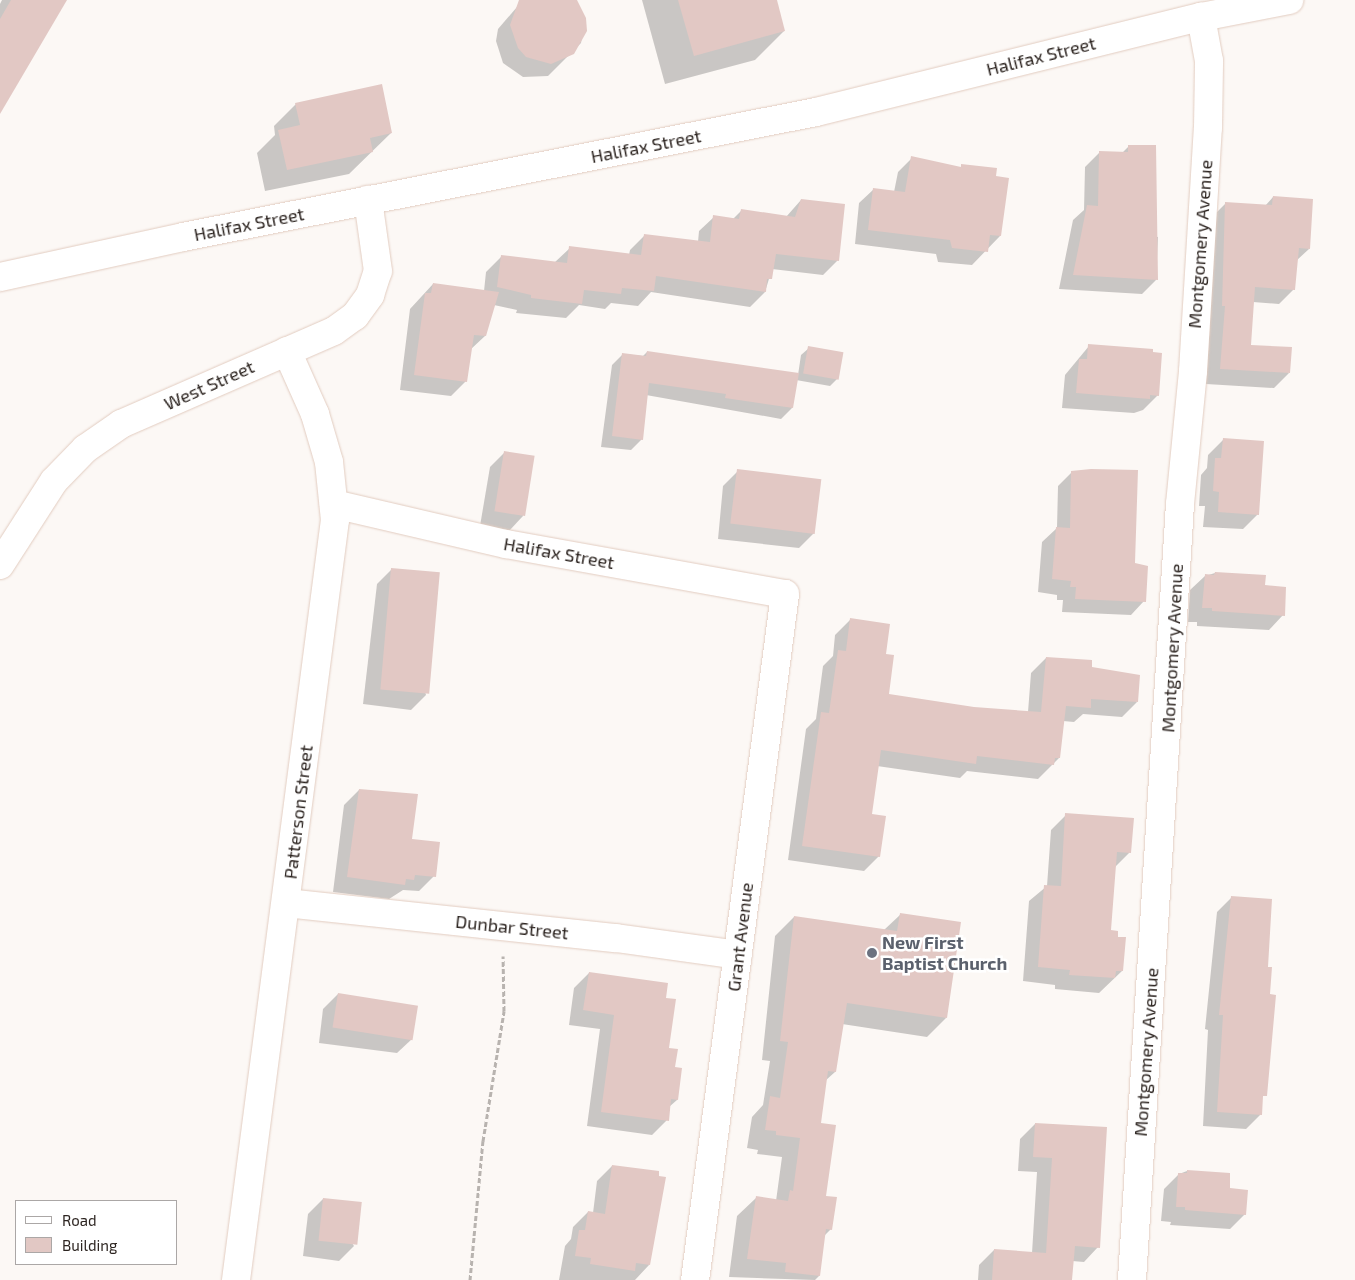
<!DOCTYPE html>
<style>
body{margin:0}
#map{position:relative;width:1355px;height:1280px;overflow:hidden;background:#fcf8f5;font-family:"Exo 2",sans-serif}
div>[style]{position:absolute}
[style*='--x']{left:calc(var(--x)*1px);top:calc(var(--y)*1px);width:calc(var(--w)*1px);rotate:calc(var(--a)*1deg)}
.shadow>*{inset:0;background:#0003}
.building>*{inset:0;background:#e2c8c4;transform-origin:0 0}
.path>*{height:3px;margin-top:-1.5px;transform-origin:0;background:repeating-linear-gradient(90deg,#b8b3af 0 5px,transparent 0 7.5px)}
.roads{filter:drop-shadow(0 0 1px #e2ccc0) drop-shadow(0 0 1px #e2ccc0)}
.minor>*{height:28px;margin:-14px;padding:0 14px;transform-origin:14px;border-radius:14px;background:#fff}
.major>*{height:28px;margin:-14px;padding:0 14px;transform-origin:14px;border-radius:14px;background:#fff}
.dots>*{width:14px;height:14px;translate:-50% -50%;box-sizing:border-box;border:2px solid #fff;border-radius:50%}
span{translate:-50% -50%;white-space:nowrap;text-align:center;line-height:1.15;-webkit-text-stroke:5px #fff;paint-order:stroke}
.street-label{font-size:18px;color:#2c2420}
.worship-label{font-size:18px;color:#5b616d;font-weight:700}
.left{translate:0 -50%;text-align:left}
.legend{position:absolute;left:15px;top:1200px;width:162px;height:65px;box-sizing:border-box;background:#fff;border:1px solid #aba7a6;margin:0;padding:6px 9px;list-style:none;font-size:15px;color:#2c2420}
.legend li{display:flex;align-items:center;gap:10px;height:25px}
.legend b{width:25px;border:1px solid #aba7a6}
</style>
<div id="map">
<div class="shadow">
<i style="clip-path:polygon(2px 0,66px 0,0 111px,0 4px)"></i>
<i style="clip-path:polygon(523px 0,574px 0,585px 19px,581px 43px,548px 76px,523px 77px,503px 63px,496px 41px,498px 29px)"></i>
<i style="clip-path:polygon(642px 0,776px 0,784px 31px,755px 60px,665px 84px)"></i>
<i style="clip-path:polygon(296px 104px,391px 133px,349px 174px,265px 191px,257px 153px,275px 135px,274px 126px)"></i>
<i style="clip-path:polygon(1129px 146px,1153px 236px,1158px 237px,1156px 280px,1142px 294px,1059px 289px,1073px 220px,1084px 210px,1085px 167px,1099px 153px,1122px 153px)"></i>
<i style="clip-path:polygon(912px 158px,960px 168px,962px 165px,995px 177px,1000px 236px,972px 265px,938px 262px,936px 254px,855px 244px,859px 203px,874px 189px,894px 192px,898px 172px)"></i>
<i style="clip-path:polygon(1273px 197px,1309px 249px,1296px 261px,1294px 289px,1279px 304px,1253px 302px,1249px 346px,1289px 373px,1274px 388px,1206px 384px,1210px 321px,1207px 320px,1211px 218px,1226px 203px,1265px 206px)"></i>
<i style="clip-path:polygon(801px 200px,838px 260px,823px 275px,772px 269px,765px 292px,750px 307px,651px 292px,638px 306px,611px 303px,605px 309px,579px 305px,566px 318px,516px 313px,517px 310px,494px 305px,485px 336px,470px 350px,466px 381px,451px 396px,400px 390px,410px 309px,433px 284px,484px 291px,486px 272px,501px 257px,554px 263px,570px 248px,629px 255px,630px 250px,645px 235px,698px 242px,699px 231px,714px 217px,733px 219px,741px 211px,786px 217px)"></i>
<i style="clip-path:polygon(1089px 346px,1158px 395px,1143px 410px,1134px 413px,1062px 408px,1065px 375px)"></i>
<i style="clip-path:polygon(809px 348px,837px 379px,830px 386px,796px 380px,792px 408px,781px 419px,646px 395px,642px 439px,631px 450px,601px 447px,612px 365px,623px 354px,643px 356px,647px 352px,798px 375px,801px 355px)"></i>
<i style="clip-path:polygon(1223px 440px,1258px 514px,1243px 529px,1203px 527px,1205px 506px,1199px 506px,1201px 475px,1207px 468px,1208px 455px)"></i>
<i style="clip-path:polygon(505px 452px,523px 516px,509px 531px,480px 526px,490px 467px)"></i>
<i style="clip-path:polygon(738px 471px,814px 533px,799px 548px,718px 539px,723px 486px)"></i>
<i style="clip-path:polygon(1072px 472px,1134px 564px,1144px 601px,1131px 615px,1062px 612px,1063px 600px,1057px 600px,1057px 595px,1038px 592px,1042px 542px,1057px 528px,1058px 486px)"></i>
<i style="clip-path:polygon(392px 569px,426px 695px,411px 710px,363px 704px,377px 584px)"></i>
<i style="clip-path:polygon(1215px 573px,1264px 586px,1283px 615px,1269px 630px,1197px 626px,1197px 622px,1188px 622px,1190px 590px,1205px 576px)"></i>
<i style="clip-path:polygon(850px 620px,885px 655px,887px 695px,974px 708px,1028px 712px,1031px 673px,1046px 658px,1090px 668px,1137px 702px,1122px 717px,1083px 714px,1074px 722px,1063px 721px,1059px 758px,1038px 779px,967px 771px,960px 778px,877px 766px,870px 815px,879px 856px,864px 871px,788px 860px,806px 729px,816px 719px,823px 666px,833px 656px,835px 635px)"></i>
<i style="clip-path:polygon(359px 790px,411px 840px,434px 876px,419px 891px,403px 890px,389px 899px,333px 892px,344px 805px)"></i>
<i style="clip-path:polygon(1066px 815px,1130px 852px,1115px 867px,1109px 931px,1122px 971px,1099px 993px,1055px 989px,1055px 985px,1023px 981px,1029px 901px,1047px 886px,1051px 830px)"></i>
<i style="clip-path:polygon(1232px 897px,1261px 1114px,1246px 1129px,1203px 1126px,1208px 1030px,1205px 1029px,1217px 912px)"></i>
<i style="clip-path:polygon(901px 914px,946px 1018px,927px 1037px,842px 1024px,835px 1072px,825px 1081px,820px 1124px,824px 1197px,831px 1229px,824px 1236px,819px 1276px,815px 1280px,729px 1277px,737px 1216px,756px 1198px,776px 1201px,782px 1157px,757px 1154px,758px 1150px,747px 1148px,752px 1117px,763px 1105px,770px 1061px,762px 1060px,775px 936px,794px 917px,884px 930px)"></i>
<i style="clip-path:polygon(589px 973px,664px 999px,667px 1049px,674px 1068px,677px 1100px,669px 1107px,667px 1120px,652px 1135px,587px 1126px,600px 1029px,569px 1025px,574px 988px)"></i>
<i style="clip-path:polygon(338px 994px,412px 1039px,397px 1053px,319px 1043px,323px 1009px)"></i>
<i style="clip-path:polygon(1035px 1124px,1098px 1247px,1084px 1262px,1072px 1261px,1070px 1280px,978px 1280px,979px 1265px,994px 1250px,1032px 1253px,1037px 1172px,1018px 1171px,1020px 1139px)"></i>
<i style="clip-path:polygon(612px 1166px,649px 1265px,635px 1280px,559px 1280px,565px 1246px,571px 1239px,573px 1227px,588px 1212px,593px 1213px,597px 1181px)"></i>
<i style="clip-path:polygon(1187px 1171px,1228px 1189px,1245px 1214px,1230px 1229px,1170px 1225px,1171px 1222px,1161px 1221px,1164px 1189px,1179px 1174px)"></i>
<i style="clip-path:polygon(323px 1199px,354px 1246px,339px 1261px,303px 1256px,308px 1214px)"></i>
</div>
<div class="building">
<i style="clip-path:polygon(11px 0,67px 0,0 114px,0 19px)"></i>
<i style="clip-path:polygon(519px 0,577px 0,586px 18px,587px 31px,574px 54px,551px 64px,526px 57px,518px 48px,510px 25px)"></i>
<i style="clip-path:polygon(678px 0,777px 0,785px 31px,694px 56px)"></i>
<i style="clip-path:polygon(382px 84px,392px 133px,370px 138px,373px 152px,287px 170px,278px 130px,300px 125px,295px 103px)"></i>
<i style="clip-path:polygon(1128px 145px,1156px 145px,1158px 280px,1073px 275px,1087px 205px,1098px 206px,1099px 151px,1128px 152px)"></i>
<i style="clip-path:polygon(911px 156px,961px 167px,961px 164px,997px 168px,996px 176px,1009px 178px,1001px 236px,990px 235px,988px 252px,952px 248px,950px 240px,868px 230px,873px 188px,905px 192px)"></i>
<i style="clip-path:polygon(1273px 196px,1313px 199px,1310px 249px,1299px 248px,1295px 290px,1255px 287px,1251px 345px,1292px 347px,1290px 373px,1220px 369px,1225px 306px,1222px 306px,1225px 202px,1272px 205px)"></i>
<i style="clip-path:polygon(801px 199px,845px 204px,839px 261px,776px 254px,772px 279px,767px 279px,766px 292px,656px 276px,654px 291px,622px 288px,621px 294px,584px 290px,582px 304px,531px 298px,531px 295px,497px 287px,501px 255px,567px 263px,569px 246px,641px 255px,644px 234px,710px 242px,713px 215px,739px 219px,741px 209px,795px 217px)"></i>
<i style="clip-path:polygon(433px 283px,499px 292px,486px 336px,474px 335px,467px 382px,414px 375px,425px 293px,431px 293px)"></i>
<i style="clip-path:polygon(1088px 344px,1153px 349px,1153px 352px,1162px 353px,1159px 396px,1150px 395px,1150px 399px,1076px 393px,1079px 359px,1087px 359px)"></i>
<i style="left:808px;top:346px;width:36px;height:28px;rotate:10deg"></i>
<i style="clip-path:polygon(647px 351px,799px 373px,793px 408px,725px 398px,726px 394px,649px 383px,643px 440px,612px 436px,622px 353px,646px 356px)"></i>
<i style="clip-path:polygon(1223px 438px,1264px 441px,1259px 515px,1218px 512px,1219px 492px,1213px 491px,1215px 458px,1221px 458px)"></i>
<i style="left:504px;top:451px;width:31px;height:61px;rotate:9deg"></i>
<i style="left:737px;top:469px;width:85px;height:55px;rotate:7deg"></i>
<i style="clip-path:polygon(1091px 469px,1138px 470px,1135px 563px,1148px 566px,1146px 602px,1075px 599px,1076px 587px,1070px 587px,1071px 581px,1052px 579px,1056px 527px,1070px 528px,1071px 471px)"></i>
<i style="left:391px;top:568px;width:49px;height:122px;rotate:5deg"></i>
<i style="clip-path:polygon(1215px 572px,1266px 575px,1265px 585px,1286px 587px,1285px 616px,1212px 611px,1212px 608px,1202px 608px,1205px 574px,1214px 575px)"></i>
<i style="clip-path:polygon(850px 618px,890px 624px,886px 654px,894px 655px,889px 694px,974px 707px,1041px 712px,1046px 657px,1092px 660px,1092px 667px,1140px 675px,1138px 702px,1091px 699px,1091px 708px,1066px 706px,1060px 758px,1055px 758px,1054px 765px,977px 756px,976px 764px,881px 750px,872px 814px,886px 816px,880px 857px,802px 846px,821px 712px,829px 713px,838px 650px,846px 651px)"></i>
<i style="clip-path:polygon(359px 789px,418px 794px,412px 839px,440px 842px,436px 877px,415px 875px,414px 880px,406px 879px,405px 885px,347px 877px)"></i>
<i style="clip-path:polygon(1065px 813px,1134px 818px,1131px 853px,1117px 852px,1111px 930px,1118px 931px,1118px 937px,1126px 937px,1123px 971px,1116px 971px,1115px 978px,1069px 975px,1070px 970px,1038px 967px,1044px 885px,1061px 886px)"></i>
<i style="clip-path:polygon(1231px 896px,1272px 899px,1268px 967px,1272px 967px,1270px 994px,1276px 995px,1267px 1096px,1263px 1096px,1262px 1115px,1217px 1112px,1223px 1015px,1219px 1015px)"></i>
<i style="clip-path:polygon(900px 913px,961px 922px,947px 1018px,847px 1003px,836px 1072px,828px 1071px,821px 1123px,836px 1125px,826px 1196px,837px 1197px,832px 1230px,826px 1229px,820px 1276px,785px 1272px,786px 1263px,747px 1259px,756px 1196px,788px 1201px,790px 1190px,793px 1191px,800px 1138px,776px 1135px,776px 1131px,765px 1130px,770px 1096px,780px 1098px,788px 1042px,780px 1041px,794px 916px,897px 931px)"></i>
<i style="clip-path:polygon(589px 972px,668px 983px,666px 998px,676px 999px,669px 1048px,678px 1049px,675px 1067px,682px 1068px,678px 1100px,671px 1099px,669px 1121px,601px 1112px,614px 1015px,583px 1010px)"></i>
<i style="left:338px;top:993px;width:81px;height:35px;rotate:9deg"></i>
<i style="clip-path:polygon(1035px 1123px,1107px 1127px,1100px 1248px,1075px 1246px,1072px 1280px,992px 1280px,994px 1249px,1046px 1253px,1052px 1158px,1033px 1157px)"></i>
<i style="clip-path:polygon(612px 1165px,659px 1171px,659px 1176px,666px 1177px,650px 1265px,636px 1263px,635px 1271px,590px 1264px,591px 1258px,575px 1256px,579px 1230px,585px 1230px,588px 1211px,605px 1214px)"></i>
<i style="clip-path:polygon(1187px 1170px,1230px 1173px,1230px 1188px,1248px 1190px,1246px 1215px,1185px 1210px,1185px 1207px,1176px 1207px,1178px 1173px,1187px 1173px)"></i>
<i style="left:323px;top:1198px;width:39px;height:43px;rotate:6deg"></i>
</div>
<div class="path">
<i style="--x:470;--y:1280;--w:140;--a:-84.7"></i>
<i style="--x:483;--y:1141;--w:132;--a:-80.8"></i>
<i style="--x:504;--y:1011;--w:55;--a:-91"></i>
</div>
<div class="roads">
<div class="minor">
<i style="--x:334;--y:504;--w:177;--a:13.1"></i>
<i style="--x:506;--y:544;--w:283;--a:10.2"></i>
<i style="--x:785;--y:594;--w:692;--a:97.47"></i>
<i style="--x:0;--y:565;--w:100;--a:-57.3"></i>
<i style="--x:54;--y:481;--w:45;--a:-45.9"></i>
<i style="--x:85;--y:449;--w:44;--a:-34.8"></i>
<i style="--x:121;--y:424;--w:232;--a:-23.6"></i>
<i style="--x:334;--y:331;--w:26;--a:-36"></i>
<i style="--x:355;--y:316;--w:26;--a:-54"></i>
<i style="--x:370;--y:295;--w:25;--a:-72"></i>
<i style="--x:378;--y:271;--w:72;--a:-98"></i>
<i style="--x:286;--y:903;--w:332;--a:6.1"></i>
<i style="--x:616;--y:938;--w:123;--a:7.9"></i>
<i style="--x:236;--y:1280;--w:766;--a:-82.58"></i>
<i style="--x:335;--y:520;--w:58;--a:-95.9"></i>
<i style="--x:329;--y:462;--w:50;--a:-106.3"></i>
<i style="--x:315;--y:414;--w:69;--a:-114"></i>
<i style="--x:1132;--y:1280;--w:777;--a:-86.46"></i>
<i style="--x:1180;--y:504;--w:134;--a:-84.4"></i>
<i style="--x:1193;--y:371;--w:243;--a:-86.5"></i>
<i style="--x:1208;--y:128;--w:67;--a:-89.1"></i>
<i style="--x:1209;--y:61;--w:45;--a:-100.3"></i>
</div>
<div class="major">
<i style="--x:0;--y:277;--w:187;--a:-12.3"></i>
<i style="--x:183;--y:237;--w:645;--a:-11.17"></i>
<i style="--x:816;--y:112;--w:397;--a:-13.9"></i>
<i style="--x:1201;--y:17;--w:90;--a:-10.9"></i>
</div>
</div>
<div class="dots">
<i style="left:872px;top:953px;background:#6b7280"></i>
</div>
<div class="street-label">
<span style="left:1041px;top:56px;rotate:-14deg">Halifax Street</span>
<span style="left:646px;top:146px;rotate:-11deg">Halifax Street</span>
<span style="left:249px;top:224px;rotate:-11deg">Halifax Street</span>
<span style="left:1200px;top:244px;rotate:-86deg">Montgomery Avenue</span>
<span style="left:209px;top:385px;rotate:-24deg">West Street</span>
<span style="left:559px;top:553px;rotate:10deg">Halifax Street</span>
<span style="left:1172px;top:648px;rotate:-87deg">Montgomery Avenue</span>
<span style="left:298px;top:812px;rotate:-83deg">Patterson Street</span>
<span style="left:512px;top:927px;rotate:6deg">Dunbar Street</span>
<span style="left:740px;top:937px;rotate:-83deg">Grant Avenue</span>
<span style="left:1146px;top:1052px;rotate:-86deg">Montgomery Avenue</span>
</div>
<div class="worship-label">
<span class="left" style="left:882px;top:953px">New First<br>Baptist Church</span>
</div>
<ul class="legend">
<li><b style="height:6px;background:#fff"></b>Road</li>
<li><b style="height:14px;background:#e2c8c4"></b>Building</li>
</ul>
</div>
